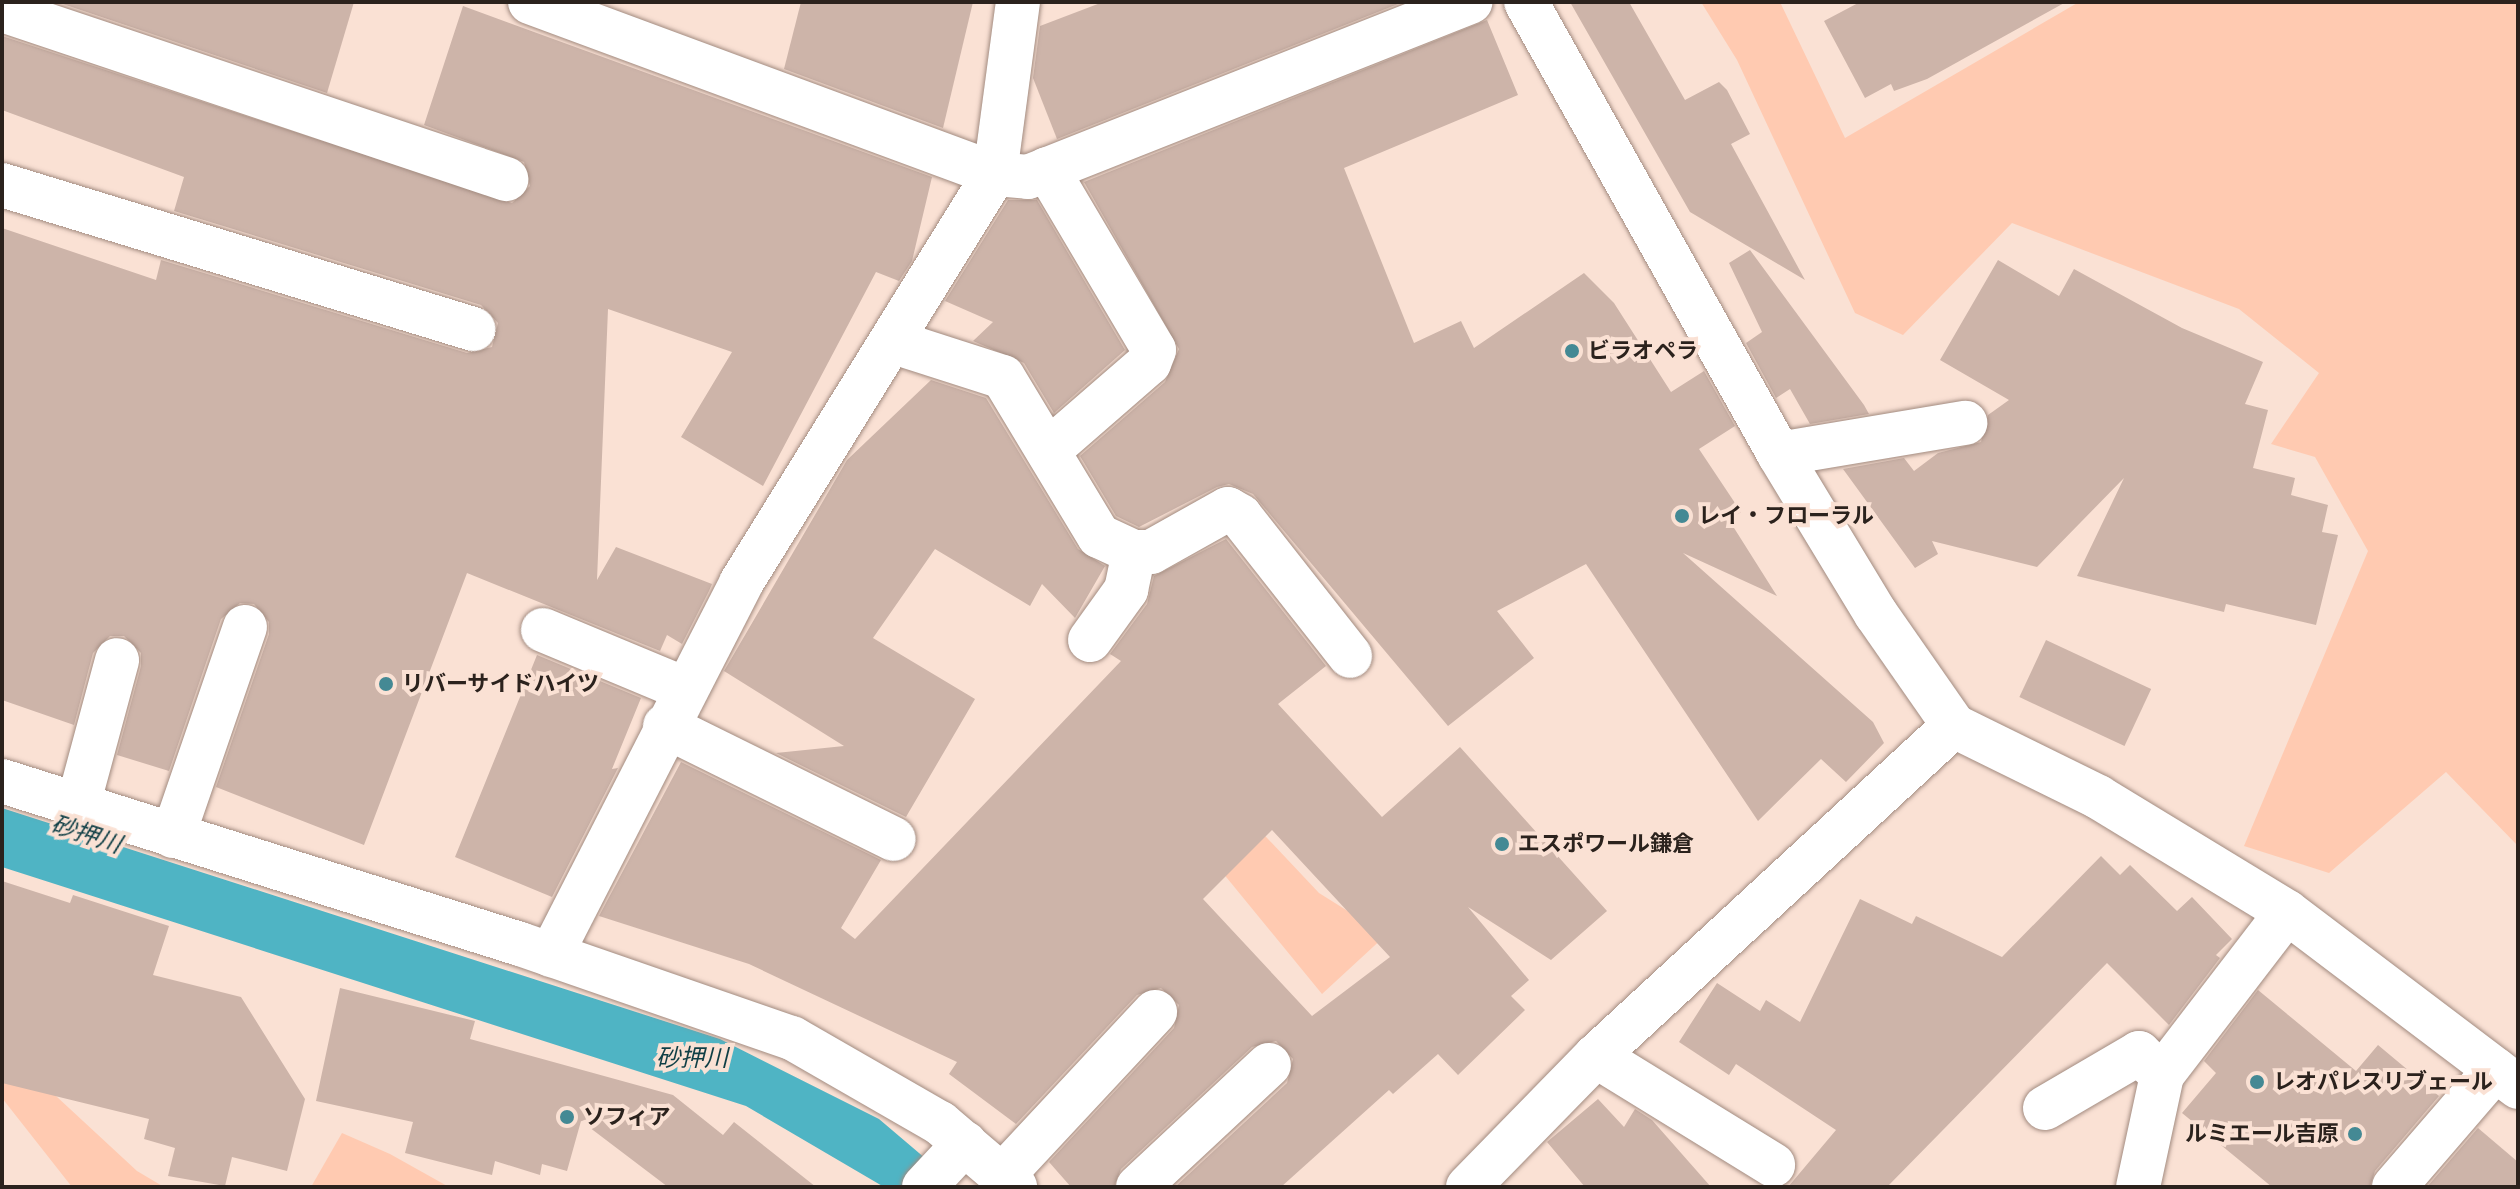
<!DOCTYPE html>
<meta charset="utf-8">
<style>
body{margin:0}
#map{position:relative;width:2520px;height:1189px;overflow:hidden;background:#fae1d4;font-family:Signika,"Noto Sans JP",sans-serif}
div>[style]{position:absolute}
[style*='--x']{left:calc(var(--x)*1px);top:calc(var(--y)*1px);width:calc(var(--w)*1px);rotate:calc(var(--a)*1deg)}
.green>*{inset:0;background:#ffcab1}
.water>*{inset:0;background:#4fb4c4}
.building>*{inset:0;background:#cdb4a9;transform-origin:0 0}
.roads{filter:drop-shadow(0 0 2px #a28b80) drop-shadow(0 0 2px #a28b80)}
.minor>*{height:44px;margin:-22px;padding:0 22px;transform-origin:22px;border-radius:22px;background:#fff}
.dots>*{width:22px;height:22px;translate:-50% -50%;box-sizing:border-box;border:4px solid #fae1d4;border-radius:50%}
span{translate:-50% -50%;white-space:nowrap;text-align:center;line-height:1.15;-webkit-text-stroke:8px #fae1d4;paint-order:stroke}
.poi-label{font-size:22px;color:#2b221d;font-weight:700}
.left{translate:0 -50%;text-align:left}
.right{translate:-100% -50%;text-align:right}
.water-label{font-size:24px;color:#0f3e45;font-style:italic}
.frame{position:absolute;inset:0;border:4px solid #2b221d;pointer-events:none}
</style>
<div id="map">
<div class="green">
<i style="clip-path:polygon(1701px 2px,1780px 2px,1845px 138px,2079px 2px,2518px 2px,2518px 846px,2446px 772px,2329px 873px,2244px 846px,2368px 551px,2315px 457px,2271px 444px,2319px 373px,2239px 309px,2012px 223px,1903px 335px,1855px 313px,1737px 60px)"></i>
<i style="clip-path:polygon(1203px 770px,1319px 893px,1386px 935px,1322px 994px,1159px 795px)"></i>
<i style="clip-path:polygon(2px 1046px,137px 1171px,164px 1187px,72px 1187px,2px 1098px)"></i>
<i style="clip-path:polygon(342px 1133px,390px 1154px,449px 1187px,311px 1187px)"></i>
</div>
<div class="water">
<i style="clip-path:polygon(2px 808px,720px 1039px,879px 1119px,959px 1187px,884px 1187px,746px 1106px,2px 867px)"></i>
</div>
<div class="building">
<i style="clip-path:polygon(57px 2px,354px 2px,327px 93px)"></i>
<i style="clip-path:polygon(801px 2px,973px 2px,943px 128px,784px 69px)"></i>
<i style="clip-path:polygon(1103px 2px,1403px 2px,1057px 139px,1033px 78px,1040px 26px)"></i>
<i style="clip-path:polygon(1570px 2px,1629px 2px,1685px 100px,1719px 82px,1727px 90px,1750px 134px,1731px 144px,1805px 280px,1690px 212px)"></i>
<i style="clip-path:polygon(1860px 2px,2066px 2px,1927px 79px,1894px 91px,1891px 84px,1865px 98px,1824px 21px)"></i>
<i style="clip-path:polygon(463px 6px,932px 177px,912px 261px,899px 281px,876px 272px,763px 486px,681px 437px,732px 352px,608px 309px,597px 580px,616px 547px,712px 584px,709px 591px,682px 644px,667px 635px,660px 651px,467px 573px,364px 845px,216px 787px,269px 634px,269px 622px,254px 604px,240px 603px,221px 619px,169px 771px,117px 755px,141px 666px,141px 653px,124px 636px,110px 636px,93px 653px,74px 725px,2px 700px,2px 228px,156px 280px,161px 260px,467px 353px,492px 347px,498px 323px,481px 305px,174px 211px,184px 177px,2px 110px,2px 36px,512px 203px,530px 186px,524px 162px,424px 125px)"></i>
<i style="clip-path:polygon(1487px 20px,1518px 95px,1344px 168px,1414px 343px,1461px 321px,1474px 348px,1584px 273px,1614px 303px,1671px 392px,1704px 371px,1735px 426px,1699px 449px,1741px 512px,1729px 520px,1777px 596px,1683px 553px,1873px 722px,1884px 743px,1846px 782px,1821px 759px,1758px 821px,1586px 564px,1497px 611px,1534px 658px,1448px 726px,1253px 494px,1229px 484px,1217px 487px,1139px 527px,1116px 516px,1080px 456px,1165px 382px,1179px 349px,1084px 182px)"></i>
<i style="clip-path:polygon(1008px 200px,1037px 200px,1125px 350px,1054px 413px,1024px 363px,973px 341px,993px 322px,945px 301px)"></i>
<i style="clip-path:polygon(1750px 250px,1864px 405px,1869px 414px,1810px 424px,1790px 389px,1776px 398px,1746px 343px,1762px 332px,1729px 263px)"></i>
<i style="clip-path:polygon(1998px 260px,2059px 296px,2074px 269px,2182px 328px,2263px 362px,2245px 404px,2268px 410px,2253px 468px,2295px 478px,2291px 495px,2328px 505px,2322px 532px,2338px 535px,2316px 625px,2226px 604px,2224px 612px,2077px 576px,2124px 478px,2037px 567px,1932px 541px,1938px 554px,1915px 568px,1843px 469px,1904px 458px,1914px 471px,1938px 453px,1981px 442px,1988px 415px,2009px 400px,1940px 360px)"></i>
<i style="clip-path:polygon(931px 380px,986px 398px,1078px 549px,1105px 566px,1075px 618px,1042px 584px,1030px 606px,935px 549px,873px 638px,975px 699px,906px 817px,776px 753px,844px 746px,724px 671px,847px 460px)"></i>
<i style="clip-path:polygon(evenodd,1226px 539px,1326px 666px,1278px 704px,1382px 817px,1460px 747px,1607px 911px,1551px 960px,1468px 907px,1529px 980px,1511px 996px,1525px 1010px,1458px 1075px,1438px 1054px,1393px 1094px,1389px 1090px,1281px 1187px,1175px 1187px,1287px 1083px,1293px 1059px,1276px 1041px,1252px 1047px,1121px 1169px,1114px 1187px,1071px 1187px,1049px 1162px,1174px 1028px,1179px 1005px,1161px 988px,1137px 995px,1016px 1124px,949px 1074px,957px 1062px,749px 964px,599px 916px,681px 762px,881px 860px,841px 928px,855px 939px,1121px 661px,1110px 654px,1147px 604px,1154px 576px,1226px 539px,1272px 830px,1390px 957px,1312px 1016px,1203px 899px,1272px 830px)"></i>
<i style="left:2046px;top:640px;width:116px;height:63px;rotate:25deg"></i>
<i style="clip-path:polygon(537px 655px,641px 698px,612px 769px,618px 768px,552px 897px,455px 857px)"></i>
<i style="clip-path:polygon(2101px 856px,2120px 875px,2130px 865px,2177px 911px,2192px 897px,2232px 939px,2216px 955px,2220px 958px,2169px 1025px,2107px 963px,1887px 1187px,1788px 1187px,1836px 1130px,1736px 1064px,1729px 1075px,1679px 1042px,1717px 983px,1760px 1011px,1766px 1000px,1800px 1022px,1860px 899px,1912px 924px,1916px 916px,2002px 957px)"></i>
<i style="clip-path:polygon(2px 881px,70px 903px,73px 895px,169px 926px,153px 975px,241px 997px,305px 1099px,287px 1171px,232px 1157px,225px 1186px,168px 1176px,175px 1148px,144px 1139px,149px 1119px,2px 1083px)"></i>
<i style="clip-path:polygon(340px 988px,475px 1021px,470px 1039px,673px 1095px,723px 1135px,734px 1122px,816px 1187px,668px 1187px,581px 1121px,567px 1171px,542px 1164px,540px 1175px,495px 1161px,492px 1175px,405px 1153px,413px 1122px,316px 1101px)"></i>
<i style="clip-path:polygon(2258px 990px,2356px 1071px,2378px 1045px,2439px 1096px,2375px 1171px,2370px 1187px,2272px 1187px,2182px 1113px,2216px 1073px,2204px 1061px)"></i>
<i style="clip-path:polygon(1598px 1099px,1624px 1127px,1635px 1109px,1652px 1120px,1711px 1187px,1585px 1187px,1547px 1142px)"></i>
<i style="clip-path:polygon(2478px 1128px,2518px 1162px,2518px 1187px,2427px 1187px)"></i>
</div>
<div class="roads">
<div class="minor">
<i style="--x:530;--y:2;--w:496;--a:20.3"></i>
<i style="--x:995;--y:174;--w:33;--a:5"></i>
<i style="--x:1028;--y:177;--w:476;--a:-21.6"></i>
<i style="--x:1526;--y:2;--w:518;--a:60.76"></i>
<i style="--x:1779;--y:454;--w:187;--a:58.8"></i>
<i style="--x:1876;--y:614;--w:136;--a:55.1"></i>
<i style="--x:1954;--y:726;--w:161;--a:26.2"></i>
<i style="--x:2098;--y:797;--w:221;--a:31.3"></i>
<i style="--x:2287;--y:912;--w:290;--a:37.1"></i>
<i style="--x:2;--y:10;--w:532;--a:18.54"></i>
<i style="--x:1047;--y:169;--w:210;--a:59.4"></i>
<i style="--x:1154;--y:350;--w:14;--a:111"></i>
<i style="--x:1149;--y:363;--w:131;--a:139"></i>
<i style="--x:2;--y:185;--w:493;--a:17"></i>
<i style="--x:894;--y:342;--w:114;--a:17.8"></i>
<i style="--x:1003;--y:377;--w:186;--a:58.9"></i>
<i style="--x:1099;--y:536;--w:38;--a:25"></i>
<i style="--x:1134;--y:552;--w:17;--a:0"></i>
<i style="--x:1151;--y:552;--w:88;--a:-29.2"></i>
<i style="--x:1228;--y:509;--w:14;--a:30"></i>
<i style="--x:1240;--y:516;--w:178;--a:51.8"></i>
<i style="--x:1779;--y:454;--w:189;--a:-9.5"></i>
<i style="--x:543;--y:630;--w:154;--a:22.6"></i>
<i style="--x:1090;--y:640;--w:62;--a:-54.2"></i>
<i style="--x:1126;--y:590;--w:39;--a:-78"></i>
<i style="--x:665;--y:726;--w:255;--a:26.3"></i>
<i style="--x:2;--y:781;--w:543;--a:17.47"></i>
<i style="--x:520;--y:944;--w:288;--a:19.1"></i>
<i style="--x:792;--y:1038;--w:171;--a:29.9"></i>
<i style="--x:940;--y:1123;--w:99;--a:40.5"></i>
<i style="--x:78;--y:805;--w:150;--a:-74.9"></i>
<i style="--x:173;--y:836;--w:221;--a:-71"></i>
<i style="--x:551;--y:955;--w:418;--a:-62.9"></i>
<i style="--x:741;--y:583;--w:481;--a:-58.2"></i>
<i style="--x:995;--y:174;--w:174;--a:-82.4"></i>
<i style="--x:1596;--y:1056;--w:208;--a:31.6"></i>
<i style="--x:2045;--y:1108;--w:109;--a:-30.3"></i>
<i style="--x:2139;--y:1053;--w:32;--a:44"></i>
<i style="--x:1003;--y:1175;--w:223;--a:-47"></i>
<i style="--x:924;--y:1187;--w:60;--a:-47"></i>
<i style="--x:1138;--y:1187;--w:179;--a:-43"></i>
<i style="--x:1468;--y:1187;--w:183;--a:-45.7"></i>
<i style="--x:1596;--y:1056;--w:487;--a:-42.7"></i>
<i style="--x:2138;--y:1187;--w:115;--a:-77.9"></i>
<i style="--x:2162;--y:1075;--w:205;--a:-52.5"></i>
<i style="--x:2394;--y:1187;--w:155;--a:-49.2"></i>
</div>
</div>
<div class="dots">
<i style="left:1572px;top:351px;background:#448994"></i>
<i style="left:1682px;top:516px;background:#448994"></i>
<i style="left:386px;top:684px;background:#448994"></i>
<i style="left:1502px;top:844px;background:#448994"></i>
<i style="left:2257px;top:1082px;background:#448994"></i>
<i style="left:567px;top:1117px;background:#448994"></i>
<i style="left:2355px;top:1134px;background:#448994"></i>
</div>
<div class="poi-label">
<span class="left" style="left:1588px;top:351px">ビラオペラ</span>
<span class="left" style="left:1698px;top:516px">レイ・フローラル</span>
<span class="left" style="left:402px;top:684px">リバーサイドハイツ</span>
<span class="left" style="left:1518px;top:844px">エスポワール鎌倉</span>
<span class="left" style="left:2273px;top:1082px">レオパレスリブェール</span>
<span class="left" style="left:583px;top:1117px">ソフィア</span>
<span class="right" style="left:2339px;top:1134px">ルミエール吉原</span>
</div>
<div class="water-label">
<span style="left:86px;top:835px;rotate:18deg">砂押川</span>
<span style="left:692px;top:1059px">砂押川</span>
</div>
<div class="frame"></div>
</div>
